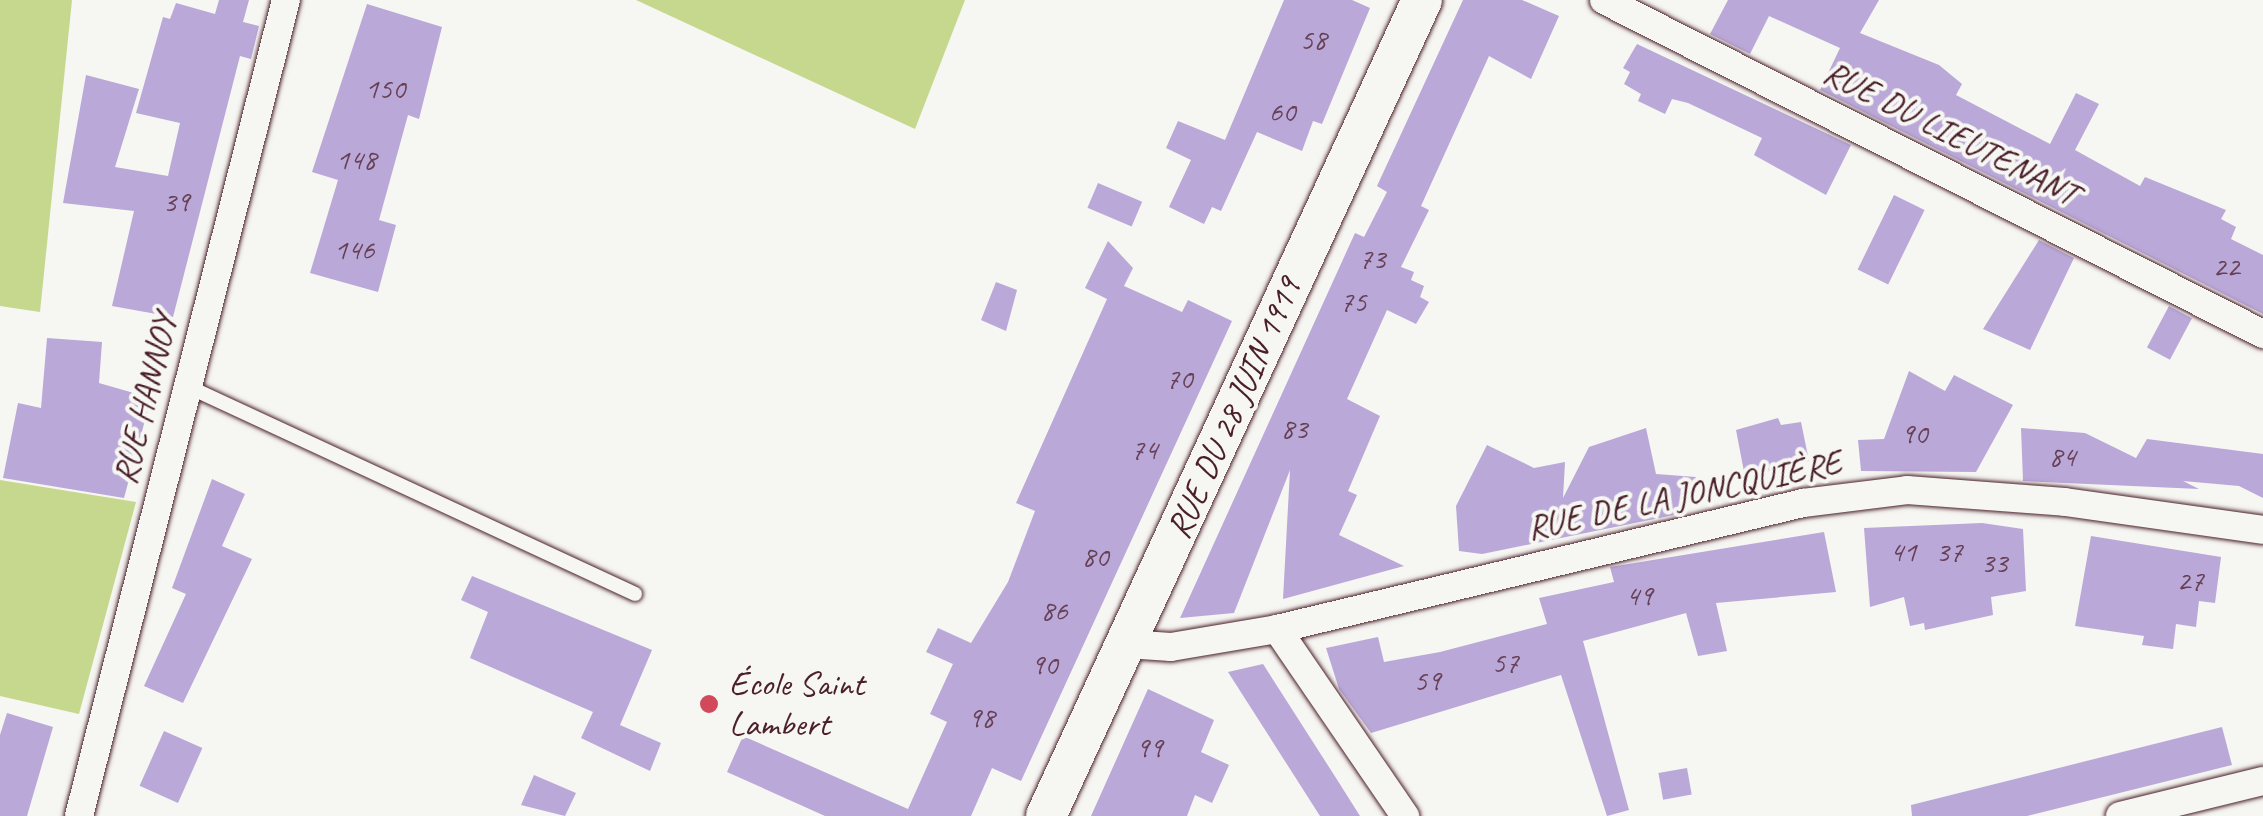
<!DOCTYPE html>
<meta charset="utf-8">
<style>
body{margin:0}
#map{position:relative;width:2263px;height:816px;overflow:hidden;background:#f6f6f2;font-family:Caveat,sans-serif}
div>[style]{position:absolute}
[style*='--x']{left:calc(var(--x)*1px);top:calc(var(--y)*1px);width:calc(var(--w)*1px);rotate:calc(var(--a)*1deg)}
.green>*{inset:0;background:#c5d88d}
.building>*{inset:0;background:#baa8d8;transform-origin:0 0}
.roads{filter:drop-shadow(0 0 2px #4a1f2b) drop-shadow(0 0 2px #4a1f2b)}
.service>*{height:14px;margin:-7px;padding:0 7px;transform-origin:7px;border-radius:7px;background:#f6f6f2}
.minor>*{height:28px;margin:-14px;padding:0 14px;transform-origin:14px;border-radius:14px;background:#f6f6f2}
.secondary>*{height:40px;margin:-20px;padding:0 20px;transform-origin:20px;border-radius:20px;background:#f6f6f2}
.dots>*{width:28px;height:28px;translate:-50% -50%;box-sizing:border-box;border:5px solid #f6f6f2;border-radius:50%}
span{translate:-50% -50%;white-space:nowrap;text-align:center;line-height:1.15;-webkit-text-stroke:8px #f6f6f2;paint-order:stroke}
.number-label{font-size:30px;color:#664156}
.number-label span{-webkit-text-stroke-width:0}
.street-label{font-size:35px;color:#4a1f2b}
.poi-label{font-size:35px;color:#4a1f2b}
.left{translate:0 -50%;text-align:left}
</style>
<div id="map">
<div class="green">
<i style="clip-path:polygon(0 0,72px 0,40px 312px,0 306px)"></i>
<i style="clip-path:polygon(636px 0,965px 0,915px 129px)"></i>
<i style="clip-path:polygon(0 480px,136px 502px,79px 714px,0 696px)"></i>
</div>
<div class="building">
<i style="clip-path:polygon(219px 0,249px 0,243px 22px,259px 26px,251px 59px,240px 56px,173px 317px,112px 306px,134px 211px,63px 203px,86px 75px,139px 89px,115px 167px,168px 176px,180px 123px,136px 113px,163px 17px,170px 19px,176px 3px,215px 14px)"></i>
<i style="clip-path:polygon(1284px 0,1352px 0,1370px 8px,1322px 124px,1313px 121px,1302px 151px,1257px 132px,1221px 211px,1212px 207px,1204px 224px,1169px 207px,1191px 160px,1166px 148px,1178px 121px,1225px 140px)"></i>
<i style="clip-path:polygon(1463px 0,1522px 0,1559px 16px,1531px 79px,1489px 56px,1421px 206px,1429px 210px,1401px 267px,1414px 272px,1411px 280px,1424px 286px,1420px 297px,1429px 302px,1416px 324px,1387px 310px,1347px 399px,1380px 416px,1348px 491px,1357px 495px,1339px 535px,1404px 566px,1283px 599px,1290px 470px,1234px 613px,1180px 618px,1355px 233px,1364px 237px,1387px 192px,1377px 186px)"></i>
<i style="clip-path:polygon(1728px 0,1879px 0,1860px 33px,1939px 65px,1962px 84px,1956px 95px,2050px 144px,2076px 93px,2099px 104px,2075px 150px,2140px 186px,2145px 177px,2226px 210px,2221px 219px,2236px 227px,2231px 239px,2263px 255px,2263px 314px,1820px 90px,1840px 48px,1769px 16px,1750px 54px,1710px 34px)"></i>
<i style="clip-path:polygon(367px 4px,442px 27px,419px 119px,408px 115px,379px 220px,396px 225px,378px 292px,310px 273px,338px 180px,312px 172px)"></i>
<i style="clip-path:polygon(1637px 44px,1851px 145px,1826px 195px,1754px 155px,1762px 138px,1688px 103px,1672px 99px,1665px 114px,1638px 101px,1641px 94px,1624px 84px,1630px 72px,1623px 68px)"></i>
<i style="left:1098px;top:183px;width:48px;height:27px;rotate:23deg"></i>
<i style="left:1894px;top:195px;width:34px;height:83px;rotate:26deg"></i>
<i style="clip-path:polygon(2039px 240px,2074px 258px,2030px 350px,1983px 329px)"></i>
<i style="clip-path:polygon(1108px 241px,1133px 268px,1124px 286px,1182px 312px,1188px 300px,1232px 321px,1021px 781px,992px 768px,971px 816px,825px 816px,727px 772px,743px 736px,908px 809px,947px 722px,930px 714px,953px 664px,926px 652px,938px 628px,971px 643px,1008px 582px,1035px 511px,1016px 503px,1107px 299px,1085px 288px)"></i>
<i style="clip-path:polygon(996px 282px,1017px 290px,1006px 331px,981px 320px)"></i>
<i style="left:2169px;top:306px;width:26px;height:47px;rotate:28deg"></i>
<i style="clip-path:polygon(47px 338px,102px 342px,99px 383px,151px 398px,124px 498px,3px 478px,18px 403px,41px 408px)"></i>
<i style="clip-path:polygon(1909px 371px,1945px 391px,1954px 375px,2013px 405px,1976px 472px,1861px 471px,1858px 440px,1884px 439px)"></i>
<i style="clip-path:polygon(1778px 418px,1781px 425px,1801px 422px,1809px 461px,1745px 477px,1736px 430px)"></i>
<i style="clip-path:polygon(1646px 428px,1656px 474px,1696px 477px,1684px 513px,1482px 554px,1459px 551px,1456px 506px,1487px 445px,1534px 468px,1565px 462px,1563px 498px,1589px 447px)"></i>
<i style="clip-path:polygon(2021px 428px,2085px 433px,2136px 458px,2147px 439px,2263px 454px,2263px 498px,2239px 486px,2183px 481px,2199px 489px,2023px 481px)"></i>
<i style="clip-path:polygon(212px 479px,245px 494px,222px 546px,252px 559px,183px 703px,144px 686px,186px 594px,172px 588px)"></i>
<i style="clip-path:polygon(1982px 523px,2023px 529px,2026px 591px,1991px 597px,1993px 615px,1925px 630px,1924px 623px,1910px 626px,1904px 597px,1870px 607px,1864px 528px)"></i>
<i style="clip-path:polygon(1824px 532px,1836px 592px,1716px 603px,1727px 651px,1698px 656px,1686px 613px,1583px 641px,1629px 810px,1607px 816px,1561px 675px,1371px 733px,1339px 689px,1326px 648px,1378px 637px,1384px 662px,1440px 652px,1547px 624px,1539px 598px,1614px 582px,1610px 567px)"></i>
<i style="clip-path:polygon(2091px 536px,2221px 557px,2215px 603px,2199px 601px,2196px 627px,2176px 624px,2173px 649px,2142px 645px,2144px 636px,2075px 626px)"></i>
<i style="clip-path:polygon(472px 576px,652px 650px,620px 725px,661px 743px,650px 771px,581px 738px,593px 712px,470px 658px,488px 612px,461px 600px)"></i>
<i style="clip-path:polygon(1263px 664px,1336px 778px,1360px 816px,1320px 816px,1228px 672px)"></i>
<i style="clip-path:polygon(1148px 689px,1214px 720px,1201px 752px,1229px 765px,1212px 803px,1195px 795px,1187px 816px,1091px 816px)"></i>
<i style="clip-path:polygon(7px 713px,53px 727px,27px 816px,0 816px,0 735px)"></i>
<i style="clip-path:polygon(2222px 727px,2232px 765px,2027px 816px,1912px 816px,1911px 805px)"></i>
<i style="left:164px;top:731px;width:42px;height:60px;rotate:24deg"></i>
<i style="left:1687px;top:768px;width:27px;height:29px;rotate:80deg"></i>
<i style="clip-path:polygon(534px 775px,576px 793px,565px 816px,521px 805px)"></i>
</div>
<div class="roads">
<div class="service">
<i style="--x:187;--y:386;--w:494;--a:24.9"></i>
</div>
<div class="minor">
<i style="--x:1604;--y:0;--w:739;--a:26.88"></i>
<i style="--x:1277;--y:629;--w:227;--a:55.6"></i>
<i style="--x:1126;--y:644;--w:45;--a:3.8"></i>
<i style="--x:1171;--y:647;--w:108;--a:-9.6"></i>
<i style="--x:1277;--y:629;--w:541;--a:-13.47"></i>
<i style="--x:1803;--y:503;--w:105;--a:-7.1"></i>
<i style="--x:1907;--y:490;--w:158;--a:4.3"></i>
<i style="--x:2065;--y:502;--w:200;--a:8"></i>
<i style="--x:79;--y:816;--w:842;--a:-75.77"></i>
<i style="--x:2120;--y:816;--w:147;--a:-13.8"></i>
</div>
<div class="secondary">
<i style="--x:1046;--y:816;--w:898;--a:-65.26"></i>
</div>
</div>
<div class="dots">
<i style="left:709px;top:704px;background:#d1495b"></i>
</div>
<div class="number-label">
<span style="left:1313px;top:39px">58</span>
<span style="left:385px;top:88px">150</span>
<span style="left:1282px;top:111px">60</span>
<span style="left:356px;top:159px">148</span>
<span style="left:176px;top:201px">39</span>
<span style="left:354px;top:249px">146</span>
<span style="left:1372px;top:258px">73</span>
<span style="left:2226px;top:266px">22</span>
<span style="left:1353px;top:301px">75</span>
<span style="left:1179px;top:378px">70</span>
<span style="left:1294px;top:428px">83</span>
<span style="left:1914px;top:433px">90</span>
<span style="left:1144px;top:449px">74</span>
<span style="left:2062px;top:456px">84</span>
<span style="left:1903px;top:551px">41</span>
<span style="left:1949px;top:551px">37</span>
<span style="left:1095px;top:556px">80</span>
<span style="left:1994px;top:562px">33</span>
<span style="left:2190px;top:580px">27</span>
<span style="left:1639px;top:595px">49</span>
<span style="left:1054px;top:610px">86</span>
<span style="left:1505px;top:662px">57</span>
<span style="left:1044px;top:664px">90</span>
<span style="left:1427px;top:680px">59</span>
<span style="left:981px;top:717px">98</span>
<span style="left:1149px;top:747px">99</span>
</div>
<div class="street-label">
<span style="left:1951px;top:133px;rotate:27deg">RUE DU LIEUTENANT</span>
<span style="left:145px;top:399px;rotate:-76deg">RUE HANNOY</span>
<span style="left:1234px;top:408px;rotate:-66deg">RUE DU 28 JUIN 1919</span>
<span style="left:1684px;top:495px;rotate:-12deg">RUE DE LA JONCQUIÈRE</span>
</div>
<div class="poi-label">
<span class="left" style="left:729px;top:704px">École Saint<br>Lambert</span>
</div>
</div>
